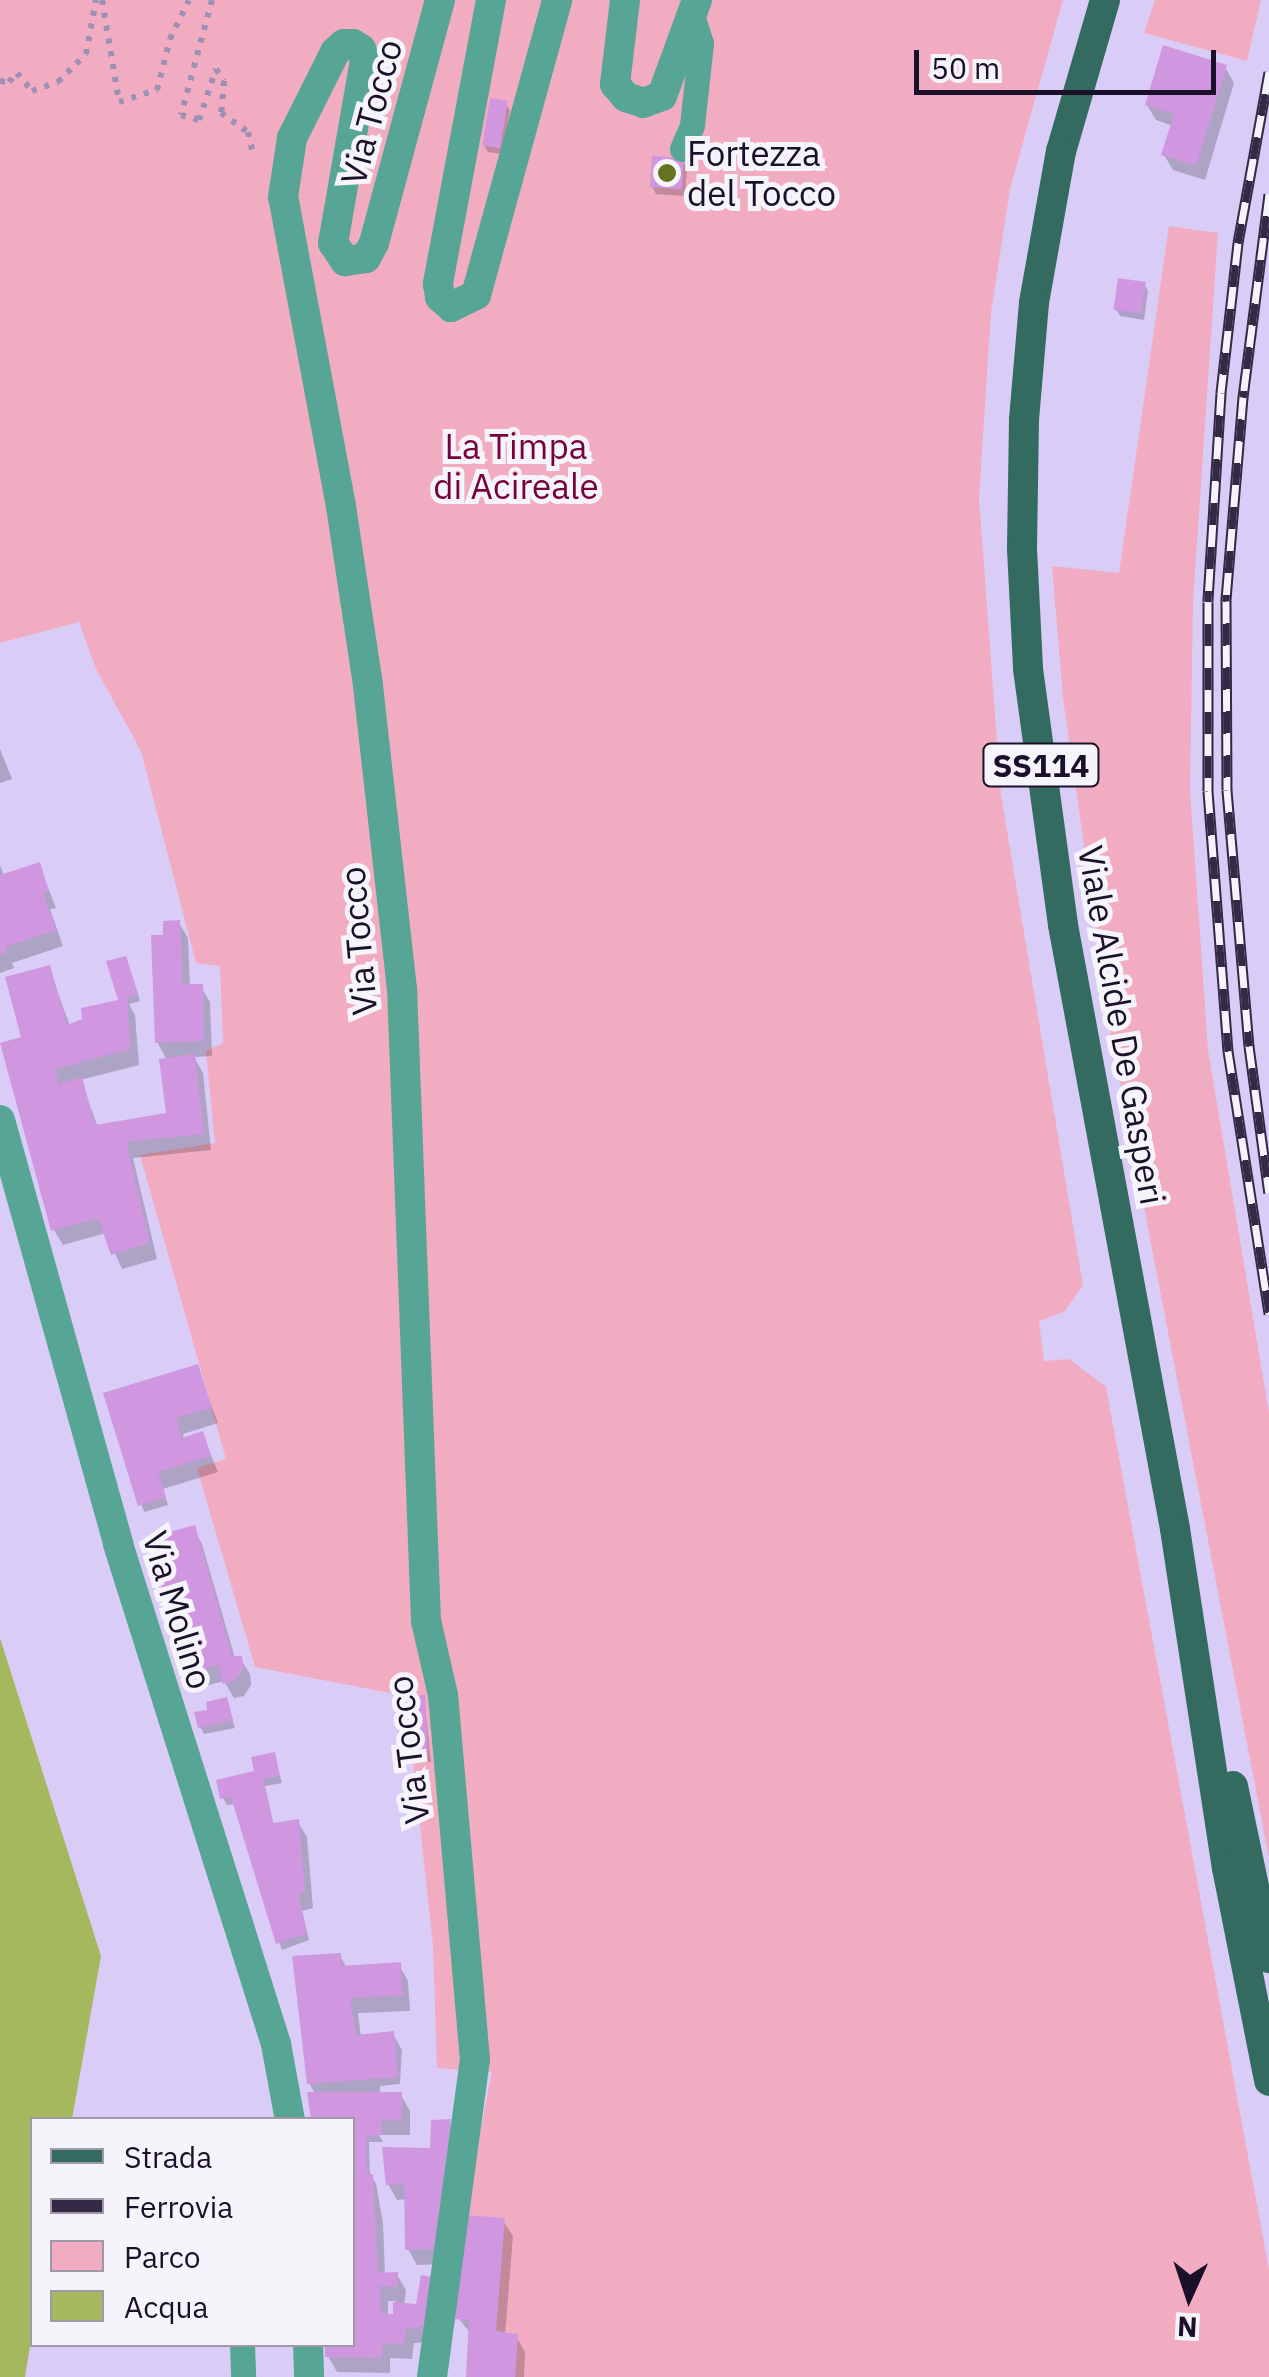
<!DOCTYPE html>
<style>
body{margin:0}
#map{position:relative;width:1269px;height:2377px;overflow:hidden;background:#d9ccf7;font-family:"IBM Plex Sans",sans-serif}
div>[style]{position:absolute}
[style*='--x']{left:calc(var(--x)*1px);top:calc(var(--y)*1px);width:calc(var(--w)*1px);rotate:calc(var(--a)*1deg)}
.green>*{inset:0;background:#f2acc1}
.water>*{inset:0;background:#a5b85e}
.shadow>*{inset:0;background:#0003}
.building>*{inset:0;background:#d096df;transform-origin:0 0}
.path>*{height:6px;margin-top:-3px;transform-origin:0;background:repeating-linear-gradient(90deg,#9c90b5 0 5px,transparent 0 13px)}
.lane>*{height:25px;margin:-12.5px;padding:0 12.5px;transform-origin:12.5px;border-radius:12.5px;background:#57a595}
.street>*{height:30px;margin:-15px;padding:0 15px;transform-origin:15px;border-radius:15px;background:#57a595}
.primary>*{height:30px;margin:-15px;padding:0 15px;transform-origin:15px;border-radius:15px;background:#346b60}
.rail>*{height:11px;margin-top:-5.5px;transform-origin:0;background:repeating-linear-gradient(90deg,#f6f4fb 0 22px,#342a46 0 44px);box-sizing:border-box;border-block:2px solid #342a46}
.dots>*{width:28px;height:28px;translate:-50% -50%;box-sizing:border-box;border:5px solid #f6f4fb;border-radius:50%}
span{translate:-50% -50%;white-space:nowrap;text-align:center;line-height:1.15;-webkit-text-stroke:10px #f6f4fb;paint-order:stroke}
.shield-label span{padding:2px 8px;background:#f6f4fb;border:2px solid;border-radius:8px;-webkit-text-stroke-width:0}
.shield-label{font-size:32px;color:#1a102a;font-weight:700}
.street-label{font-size:35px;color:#1a102a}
.poi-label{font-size:35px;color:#1a102a}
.left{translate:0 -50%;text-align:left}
.park-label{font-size:35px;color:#76013d}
.legend{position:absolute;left:30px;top:2117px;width:325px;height:230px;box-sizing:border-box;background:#f6f4fb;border:2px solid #9e99a7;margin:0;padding:12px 18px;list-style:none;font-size:30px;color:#1a102a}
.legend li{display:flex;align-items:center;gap:20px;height:50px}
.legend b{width:50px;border:2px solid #9e99a7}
.north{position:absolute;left:1139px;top:2247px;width:100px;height:100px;-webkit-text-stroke:8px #f6f4fb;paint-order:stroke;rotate:183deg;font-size:28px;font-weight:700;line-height:40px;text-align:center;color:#1a102a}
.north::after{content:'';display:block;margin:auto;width:35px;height:45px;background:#1a102a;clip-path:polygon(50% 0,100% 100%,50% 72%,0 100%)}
.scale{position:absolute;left:914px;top:50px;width:302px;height:45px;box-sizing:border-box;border:5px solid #1a102a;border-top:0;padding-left:12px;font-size:30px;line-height:35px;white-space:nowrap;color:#1a102a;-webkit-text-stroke:8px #f6f4fb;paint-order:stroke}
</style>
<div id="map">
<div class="green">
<i style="clip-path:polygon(0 0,1063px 0,1010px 189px,991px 313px,979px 498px,1001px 795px,1083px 1285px,1064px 1312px,1039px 1321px,1044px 1361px,1069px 1359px,1106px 1387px,1269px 2270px,1269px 2377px,515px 2377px,518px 2334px,496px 2331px,498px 2296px,464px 2215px,492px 2072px,437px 2068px,433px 1946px,406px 1696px,255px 1667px,197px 1468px,226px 1459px,140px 1155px,215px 1143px,206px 1051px,223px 1043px,220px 966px,196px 963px,141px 751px,96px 669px,79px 622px,0 643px)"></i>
<i style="clip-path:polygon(1155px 0,1261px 0,1247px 61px,1144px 33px)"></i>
<i style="clip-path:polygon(1169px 226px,1218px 233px,1193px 602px,1190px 790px,1208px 1050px,1269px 1413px,1269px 1858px,1111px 1035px,1063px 698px,1052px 566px,1119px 573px)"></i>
</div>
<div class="water">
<i style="clip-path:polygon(0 1638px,101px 1956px,72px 2119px,32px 2120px,32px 2334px,25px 2377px,0 2377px)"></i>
</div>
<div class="shadow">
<i style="clip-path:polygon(1225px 67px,1234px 83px,1205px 180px,1173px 170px,1164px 155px,1173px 126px,1156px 120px,1147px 105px)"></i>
<i style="clip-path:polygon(506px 104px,510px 111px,502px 154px,488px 152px,484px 145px)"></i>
<i style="clip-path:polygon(683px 161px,687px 168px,685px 196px,656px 194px,652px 186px)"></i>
<i style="clip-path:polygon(1144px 284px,1148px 291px,1144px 320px,1120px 316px,1116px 309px)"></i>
<i style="clip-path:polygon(0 749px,12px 779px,0 783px)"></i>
<i style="clip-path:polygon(0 865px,4px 876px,39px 865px,56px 908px,50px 909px,63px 946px,12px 963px,14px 968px,0 973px)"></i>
<i style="clip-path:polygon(179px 923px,188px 938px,190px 987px,201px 987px,210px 1002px,212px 1056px,194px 1057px,203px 1073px,211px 1150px,133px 1158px,157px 1259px,122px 1269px,106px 1233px,63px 1245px,54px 1230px,24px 1039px,49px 968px,70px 1026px,121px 1001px,129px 966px,140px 1001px,129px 1004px,135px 1015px,139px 1065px,80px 1080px,98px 1127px,169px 1115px,167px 1060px,157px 1042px,165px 937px)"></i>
<i style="clip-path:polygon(197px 1367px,218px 1423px,183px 1434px,184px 1440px,202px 1434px,218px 1472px,163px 1489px,168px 1505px,144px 1512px,106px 1395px)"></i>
<i style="clip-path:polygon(193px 1528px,202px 1544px,235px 1658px,240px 1658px,250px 1674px,251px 1685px,244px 1696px,234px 1698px,224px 1681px,198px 1688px,189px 1673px)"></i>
<i style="clip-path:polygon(424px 1697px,431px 1762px,408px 1763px,404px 1755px)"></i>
<i style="clip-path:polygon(226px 1700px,235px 1728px,204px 1734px,200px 1727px)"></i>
<i style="clip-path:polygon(274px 1755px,282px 1783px,265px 1786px,274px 1826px,298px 1822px,307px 1837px,313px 1908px,302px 1911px,309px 1940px,282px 1950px,235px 1804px,227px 1805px,223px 1798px)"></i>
<i style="clip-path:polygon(evenodd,340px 1956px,347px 1968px,399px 1965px,408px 1981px,410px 2011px,358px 2013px,361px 2037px,393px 2034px,402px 2050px,400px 2084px,380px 2086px,380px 2095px,401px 2095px,410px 2111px,410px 2135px,379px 2135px,383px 2142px,369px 2142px,370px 2176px,376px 2183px,383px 2223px,385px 2275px,397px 2275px,406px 2290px,404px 2306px,418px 2307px,433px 2342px,414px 2343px,412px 2359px,390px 2358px,390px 2373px,337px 2372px,328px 2356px,352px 2344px,352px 2120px,316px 2095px,309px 2083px,340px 1956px,388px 2301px,396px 2301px,395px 2316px,388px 2316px,388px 2301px)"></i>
<i style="clip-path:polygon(449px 2122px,453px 2129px,442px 2264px,417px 2265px,408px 2249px,407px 2199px,397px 2200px,388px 2184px,432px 2150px)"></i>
<i style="clip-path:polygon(503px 2221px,513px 2236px,505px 2335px,516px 2336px,525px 2352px,524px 2377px,469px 2377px,471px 2334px,458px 2318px)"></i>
</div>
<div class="building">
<i style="clip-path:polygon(1163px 45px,1227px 65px,1196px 166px,1161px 155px,1174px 114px,1145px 105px)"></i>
<i style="left:490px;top:98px;width:18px;height:48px;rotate:9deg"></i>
<i style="left:652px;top:156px;width:32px;height:31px;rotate:4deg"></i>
<i style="left:1118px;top:278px;width:28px;height:32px;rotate:8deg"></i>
<i style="clip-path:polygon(40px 862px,49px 892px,43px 893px,56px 930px,5px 947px,7px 952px,0 955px,0 875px)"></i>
<i style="clip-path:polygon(180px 920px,183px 984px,203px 984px,204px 1041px,155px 1043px,151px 935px,163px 935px,163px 921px)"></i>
<i style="clip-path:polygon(126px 956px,138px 994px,127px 997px,131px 1049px,55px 1069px,59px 1084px,82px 1077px,95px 1125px,166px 1113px,159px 1059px,195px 1054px,204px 1134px,126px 1142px,150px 1243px,111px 1255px,98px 1218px,51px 1231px,0 1043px,21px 1037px,5px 977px,50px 965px,67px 1025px,82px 1019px,81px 1008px,118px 1000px,106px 961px)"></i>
<i style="clip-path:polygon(198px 1364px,212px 1408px,176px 1418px,182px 1438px,203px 1431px,211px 1456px,158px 1472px,166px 1497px,138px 1506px,103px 1393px)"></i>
<i style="clip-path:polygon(195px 1525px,232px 1656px,242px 1656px,243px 1669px,236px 1680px,223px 1684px,218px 1665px,186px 1674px,148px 1538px)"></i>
<i style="clip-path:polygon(425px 1695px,428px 1756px,401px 1756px,393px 1696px)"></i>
<i style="clip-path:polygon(227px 1697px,233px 1720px,198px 1728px,194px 1712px,207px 1710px,206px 1702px)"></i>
<i style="clip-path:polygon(275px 1752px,280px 1776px,263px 1779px,273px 1823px,299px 1819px,305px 1892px,298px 1894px,307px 1933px,276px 1944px,231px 1797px,220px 1799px,216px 1780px,254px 1771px,251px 1757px)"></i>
<i style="clip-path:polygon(341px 1953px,342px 1966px,401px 1962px,403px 1995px,350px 1998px,356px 2035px,394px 2031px,398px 2077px,307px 2084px,292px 1956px)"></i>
<i style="clip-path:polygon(307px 2092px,402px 2092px,402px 2120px,381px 2120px,382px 2135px,367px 2136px,367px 2174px,373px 2174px,378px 2273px,398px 2272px,397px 2287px,380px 2286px,381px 2313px,393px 2314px,393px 2302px,416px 2304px,421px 2275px,431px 2277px,425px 2327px,406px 2328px,404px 2344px,383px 2343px,382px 2358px,325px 2357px,325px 2344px,352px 2344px,352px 2120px,311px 2120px)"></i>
<i style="clip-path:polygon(451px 2119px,434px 2249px,405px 2250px,404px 2184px,386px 2185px,382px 2147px,430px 2148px,431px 2120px)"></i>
<i style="clip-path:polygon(464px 2215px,505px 2218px,496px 2331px,518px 2334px,515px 2377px,466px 2377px,469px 2320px,455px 2319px)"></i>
</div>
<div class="path">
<i style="--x:102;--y:0;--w:103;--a:80.5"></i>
<i style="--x:119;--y:102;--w:40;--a:-18"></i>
<i style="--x:157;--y:90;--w:53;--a:-75.7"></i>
<i style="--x:170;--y:39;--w:43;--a:-64"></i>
<i style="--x:212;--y:0;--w:119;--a:105.1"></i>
<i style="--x:181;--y:115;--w:19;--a:16"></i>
<i style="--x:199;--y:120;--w:54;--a:-71.6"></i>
<i style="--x:216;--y:69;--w:14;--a:56"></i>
<i style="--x:224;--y:81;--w:32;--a:95"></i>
<i style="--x:221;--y:113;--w:33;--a:35"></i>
<i style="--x:248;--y:132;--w:23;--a:77"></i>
<i style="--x:0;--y:81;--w:9;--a:6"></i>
<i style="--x:9;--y:82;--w:12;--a:-48"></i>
<i style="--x:17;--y:73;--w:23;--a:50"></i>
<i style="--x:32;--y:91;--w:28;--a:-19"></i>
<i style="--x:58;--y:82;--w:40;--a:-45"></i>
<i style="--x:86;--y:54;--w:55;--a:-79.5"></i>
</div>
<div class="lane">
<i style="--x:682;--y:149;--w:26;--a:-67"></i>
<i style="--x:692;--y:125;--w:82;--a:-83.7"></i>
<i style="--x:701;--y:43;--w:29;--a:-108"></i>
<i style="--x:242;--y:2344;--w:33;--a:88"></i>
</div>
<div class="street">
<i style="--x:491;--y:0;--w:289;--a:100.6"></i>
<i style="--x:438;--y:284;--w:13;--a:81"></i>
<i style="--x:440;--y:297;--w:15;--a:42"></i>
<i style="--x:451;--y:307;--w:28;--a:-26"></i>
<i style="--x:476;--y:295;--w:306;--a:-74.6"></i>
<i style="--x:625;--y:0;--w:85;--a:96.8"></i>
<i style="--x:615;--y:84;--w:17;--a:50"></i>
<i style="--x:626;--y:97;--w:18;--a:19"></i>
<i style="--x:643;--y:103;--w:20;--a:-20"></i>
<i style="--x:662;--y:96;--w:102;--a:-70"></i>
<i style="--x:0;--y:1120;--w:440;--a:74.4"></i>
<i style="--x:118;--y:1544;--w:524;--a:72.46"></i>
<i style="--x:276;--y:2044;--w:77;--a:79.6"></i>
<i style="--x:308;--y:2344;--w:33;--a:88"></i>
<i style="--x:432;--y:2377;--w:320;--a:-82.3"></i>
<i style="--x:475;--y:2060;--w:366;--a:-95"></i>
<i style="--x:443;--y:1695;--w:76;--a:-102.9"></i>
<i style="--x:426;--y:1621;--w:632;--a:-92.17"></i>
<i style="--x:402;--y:989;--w:306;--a:-96.4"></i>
<i style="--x:368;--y:685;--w:181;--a:-98.6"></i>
<i style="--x:341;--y:506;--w:314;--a:-100.6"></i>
<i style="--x:283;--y:197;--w:60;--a:-81.3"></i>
<i style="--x:292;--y:138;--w:96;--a:-63.4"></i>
<i style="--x:335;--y:52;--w:12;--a:-42"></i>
<i style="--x:344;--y:44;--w:9;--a:0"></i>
<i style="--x:353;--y:44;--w:9;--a:32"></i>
<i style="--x:361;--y:49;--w:12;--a:70"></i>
<i style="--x:365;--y:60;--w:186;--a:99.9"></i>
<i style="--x:333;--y:243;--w:22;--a:56"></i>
<i style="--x:345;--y:261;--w:21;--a:-8"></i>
<i style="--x:366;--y:258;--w:17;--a:-62"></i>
<i style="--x:374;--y:243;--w:252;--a:-74.8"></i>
</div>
<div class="primary">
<i style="--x:1105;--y:0;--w:157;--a:106.2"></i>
<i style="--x:1061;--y:151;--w:154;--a:100.1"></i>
<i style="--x:1034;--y:303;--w:117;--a:94.9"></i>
<i style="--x:1024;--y:420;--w:129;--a:90.9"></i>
<i style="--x:1022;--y:549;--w:120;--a:87.1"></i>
<i style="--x:1028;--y:669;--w:258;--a:82.2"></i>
<i style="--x:1063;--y:925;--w:614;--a:79.49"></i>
<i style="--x:1175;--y:1529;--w:343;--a:81.3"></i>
<i style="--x:1227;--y:1868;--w:217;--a:78.8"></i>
<i style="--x:1233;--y:1786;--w:176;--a:78.2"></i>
</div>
<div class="rail">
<i style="--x:1269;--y:72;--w:174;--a:100.3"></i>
<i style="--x:1238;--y:243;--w:151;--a:96.5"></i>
<i style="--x:1221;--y:393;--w:209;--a:93.6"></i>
<i style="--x:1208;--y:602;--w:189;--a:90"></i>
<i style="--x:1208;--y:791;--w:261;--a:85.6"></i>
<i style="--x:1228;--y:1051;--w:266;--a:81.1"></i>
<i style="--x:1269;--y:194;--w:205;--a:97.3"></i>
<i style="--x:1243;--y:397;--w:205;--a:94.8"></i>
<i style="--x:1226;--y:601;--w:189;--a:89.7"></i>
<i style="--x:1227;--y:790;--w:257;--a:85.1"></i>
<i style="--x:1249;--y:1046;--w:148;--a:82.3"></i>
</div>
<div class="dots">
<i style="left:667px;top:173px;background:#637320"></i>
</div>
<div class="shield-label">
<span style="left:1041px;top:765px">SS114</span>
</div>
<div class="street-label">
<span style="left:371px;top:112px;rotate:-75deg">Via Tocco</span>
<span style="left:358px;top:941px;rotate:-95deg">Via Tocco</span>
<span style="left:1122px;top:1025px;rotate:80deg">Viale Alcide De Gasperi</span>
<span style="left:178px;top:1610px;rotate:73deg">Via Molino</span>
<span style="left:408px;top:1750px;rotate:-97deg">Via Tocco</span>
</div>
<div class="poi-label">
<span class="left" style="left:687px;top:173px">Fortezza<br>del Tocco</span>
</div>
<div class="park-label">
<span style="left:516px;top:466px">La Timpa<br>di Acireale</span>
</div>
<ul class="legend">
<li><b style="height:12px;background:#346b60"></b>Strada</li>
<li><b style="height:12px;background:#342a46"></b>Ferrovia</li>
<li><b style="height:28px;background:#f2acc1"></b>Parco</li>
<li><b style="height:28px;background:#a5b85e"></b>Acqua</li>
</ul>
<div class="north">N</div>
<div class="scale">50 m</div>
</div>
